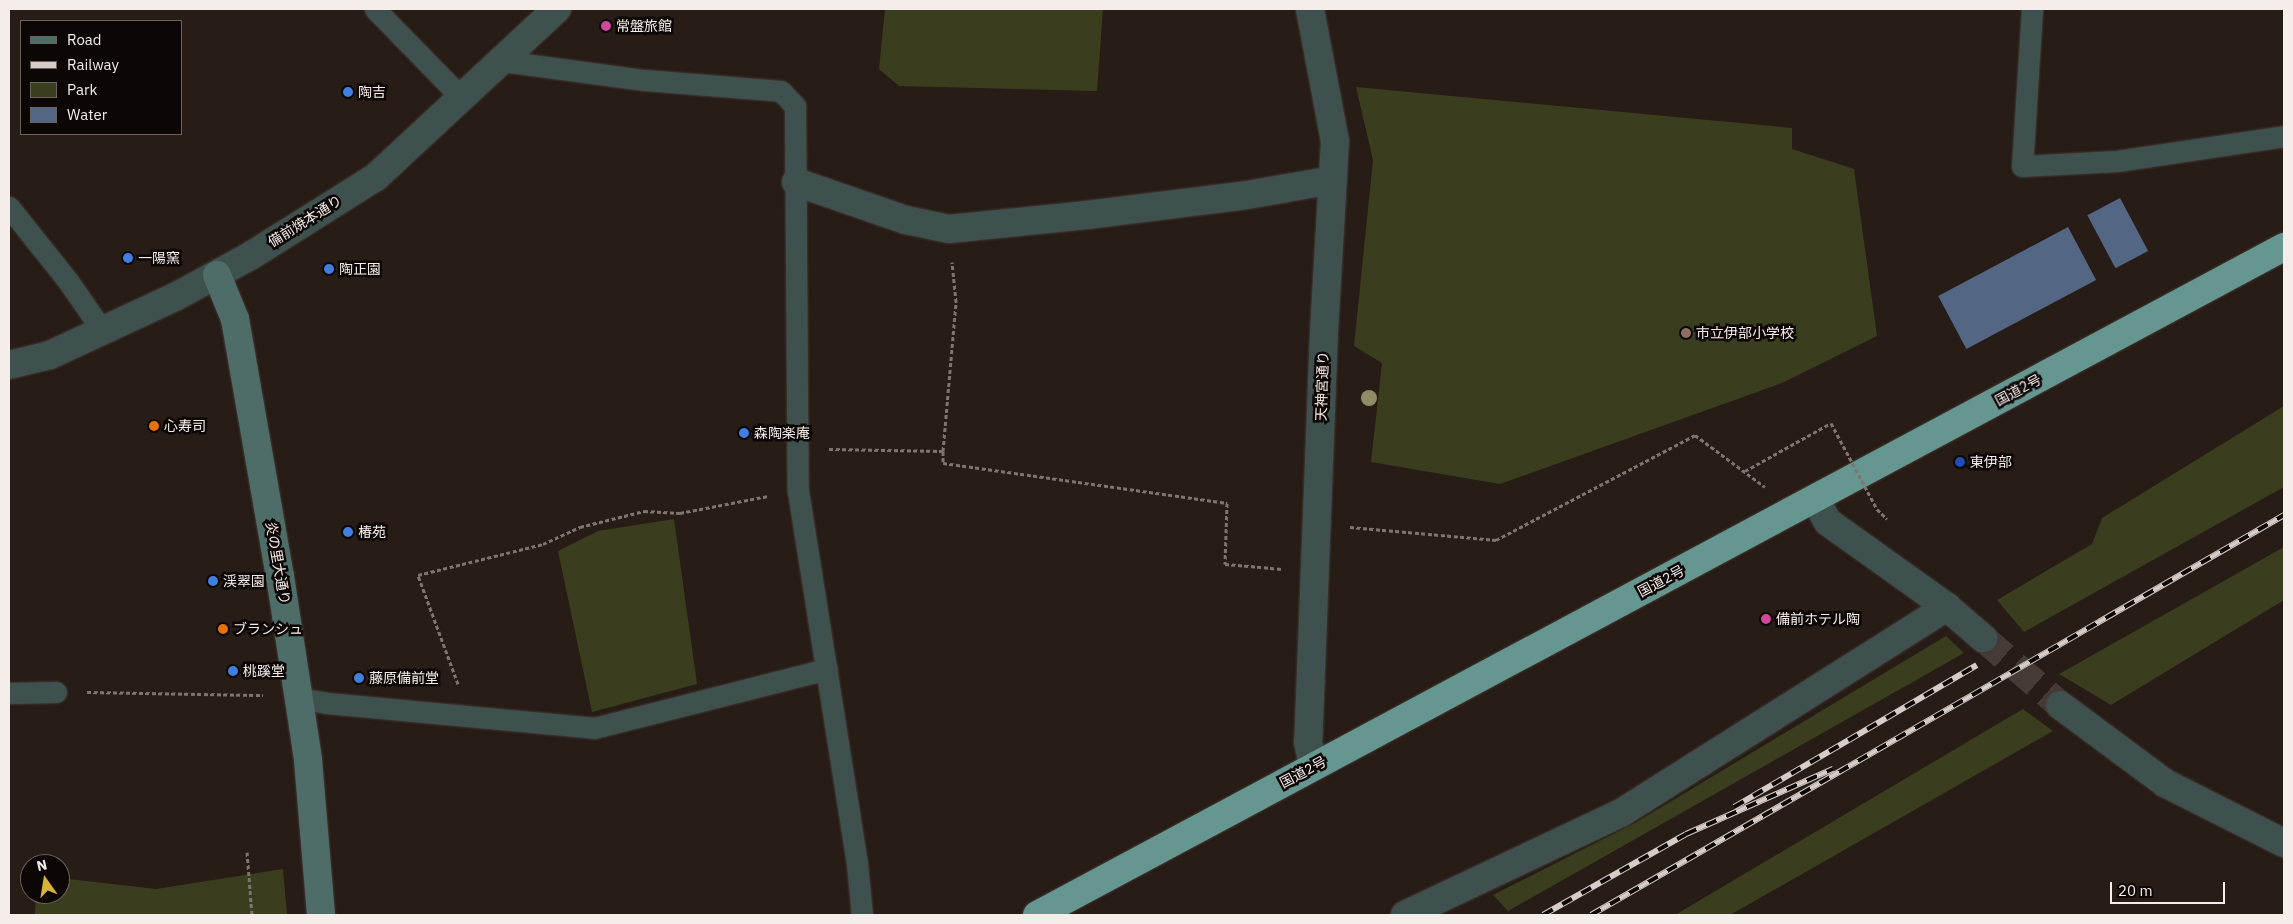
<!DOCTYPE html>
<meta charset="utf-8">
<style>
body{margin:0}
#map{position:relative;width:2293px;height:924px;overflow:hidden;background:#271c16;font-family:"IBM Plex Sans","Noto Sans JP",sans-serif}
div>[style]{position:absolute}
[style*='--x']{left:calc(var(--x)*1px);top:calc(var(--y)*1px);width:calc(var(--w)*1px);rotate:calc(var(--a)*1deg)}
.green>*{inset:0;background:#3a3e1f}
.water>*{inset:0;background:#536684;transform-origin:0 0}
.street-tunnel>*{height:28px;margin-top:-14px;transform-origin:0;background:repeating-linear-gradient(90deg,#463b36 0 28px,transparent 0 42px)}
.path>*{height:3px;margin-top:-1.5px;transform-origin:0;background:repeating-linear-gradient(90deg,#7f7570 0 4px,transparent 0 6.5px)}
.roads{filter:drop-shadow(0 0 1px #443934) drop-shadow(0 0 1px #443934)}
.lane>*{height:21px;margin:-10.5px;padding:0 10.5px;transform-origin:10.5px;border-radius:10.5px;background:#3e514e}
.street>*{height:28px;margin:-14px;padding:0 14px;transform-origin:14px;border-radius:14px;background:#3e514e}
.secondary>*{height:28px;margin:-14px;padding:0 14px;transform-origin:14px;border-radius:14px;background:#4e6d68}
.highway>*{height:28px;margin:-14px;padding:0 14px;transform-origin:14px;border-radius:14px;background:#669690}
.rail>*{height:5.5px;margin-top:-2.75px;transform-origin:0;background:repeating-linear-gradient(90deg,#0c0705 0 11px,#d6cdc9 0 22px);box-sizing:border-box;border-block:1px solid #d6cdc9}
.path-bridge>*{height:3px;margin-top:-1.5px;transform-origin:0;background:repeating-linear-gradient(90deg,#7f7570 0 4px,transparent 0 6.5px)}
.trees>*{width:16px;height:16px;margin:-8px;border-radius:50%;background:#8e8d67}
.dots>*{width:14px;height:14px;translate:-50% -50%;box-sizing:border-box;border:2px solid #0c0705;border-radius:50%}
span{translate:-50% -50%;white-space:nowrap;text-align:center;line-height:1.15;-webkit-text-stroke:5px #0c0705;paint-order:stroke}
.poi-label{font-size:14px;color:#f5ede9}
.left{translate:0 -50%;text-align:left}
.street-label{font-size:14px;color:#f5ede9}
.frame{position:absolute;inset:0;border:10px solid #f5ede9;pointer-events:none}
.legend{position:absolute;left:20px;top:20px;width:162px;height:115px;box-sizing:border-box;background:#0c0705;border:1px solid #696360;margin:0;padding:6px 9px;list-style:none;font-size:15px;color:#f5ede9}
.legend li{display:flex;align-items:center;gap:10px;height:25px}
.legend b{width:25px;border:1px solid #696360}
.north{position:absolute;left:20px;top:854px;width:50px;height:50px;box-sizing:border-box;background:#0c0705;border:1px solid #696360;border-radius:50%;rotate:347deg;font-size:14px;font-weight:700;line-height:20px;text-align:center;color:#f5ede9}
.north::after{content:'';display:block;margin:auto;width:18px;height:22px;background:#d7b434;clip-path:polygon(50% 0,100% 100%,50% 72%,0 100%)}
.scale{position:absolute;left:2110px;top:882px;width:115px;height:22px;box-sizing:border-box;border:2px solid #f5ede9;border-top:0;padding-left:6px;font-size:15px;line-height:18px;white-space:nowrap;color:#f5ede9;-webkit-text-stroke:4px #0c0705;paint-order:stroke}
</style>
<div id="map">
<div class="green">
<i style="clip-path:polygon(885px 9px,1103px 9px,1097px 91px,899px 86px,879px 69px)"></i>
<i style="clip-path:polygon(1356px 87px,1792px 128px,1792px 149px,1854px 169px,1877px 336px,1782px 383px,1500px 484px,1371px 462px,1382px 363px,1354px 346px,1373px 160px)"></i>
<i style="clip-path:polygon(2284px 406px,2284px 487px,2024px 632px,1997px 600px,2092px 544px,2102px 518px)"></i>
<i style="clip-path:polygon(674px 519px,697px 684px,592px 712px,558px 551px,598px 531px)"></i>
<i style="clip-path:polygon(2284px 547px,2284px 600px,2111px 705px,2059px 674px)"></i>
<i style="clip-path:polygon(1946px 636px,1964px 653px,1508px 911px,1493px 895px,1635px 823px)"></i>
<i style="clip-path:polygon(2023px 709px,2053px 731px,1730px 915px,1675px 915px)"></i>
<i style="clip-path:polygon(283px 869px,287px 915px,35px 915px,36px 894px,60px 894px,60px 878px,156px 889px)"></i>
</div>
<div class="water">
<i style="left:2120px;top:198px;width:60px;height:37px;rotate:62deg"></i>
<i style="left:2068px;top:227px;width:60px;height:147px;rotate:62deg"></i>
</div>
<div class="street-tunnel">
<i style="--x:1983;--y:638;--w:102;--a:41"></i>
</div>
<div class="path">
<i style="--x:829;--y:449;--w:114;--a:1"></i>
<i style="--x:943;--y:451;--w:150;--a:-85"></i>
<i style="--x:956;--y:302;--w:40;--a:-95.7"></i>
<i style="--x:943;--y:451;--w:12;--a:90"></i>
<i style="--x:943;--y:463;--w:287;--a:8"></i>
<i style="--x:1227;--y:503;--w:61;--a:91.9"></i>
<i style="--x:1225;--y:564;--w:57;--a:5"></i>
<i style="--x:1745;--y:471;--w:98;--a:-29.2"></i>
<i style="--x:1877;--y:509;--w:14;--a:45"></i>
<i style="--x:1350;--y:527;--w:147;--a:5.1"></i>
<i style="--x:1496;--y:540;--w:225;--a:-27.8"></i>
<i style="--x:1695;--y:435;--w:87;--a:36.6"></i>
<i style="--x:458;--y:684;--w:116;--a:-110.2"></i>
<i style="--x:418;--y:575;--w:129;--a:-13.9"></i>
<i style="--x:543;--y:544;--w:41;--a:-24.7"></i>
<i style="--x:580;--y:527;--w:66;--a:-14"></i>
<i style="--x:644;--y:511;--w:36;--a:3"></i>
<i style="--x:680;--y:513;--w:90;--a:-10.9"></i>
<i style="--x:87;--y:692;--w:176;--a:1"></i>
<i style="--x:247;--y:852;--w:63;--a:85.5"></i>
</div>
<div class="roads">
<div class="lane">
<i style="--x:375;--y:9;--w:124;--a:45.7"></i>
<i style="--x:2032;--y:9;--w:157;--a:93.6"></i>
<i style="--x:2022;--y:166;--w:95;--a:-3"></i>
<i style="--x:2117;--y:161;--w:169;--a:-8.5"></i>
<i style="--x:502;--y:61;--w:144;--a:7.6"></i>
<i style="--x:645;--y:80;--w:136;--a:4.6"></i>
<i style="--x:781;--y:91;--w:21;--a:47"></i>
<i style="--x:795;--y:106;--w:385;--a:89.6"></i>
<i style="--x:798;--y:491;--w:378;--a:81"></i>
<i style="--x:857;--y:864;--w:51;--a:84.4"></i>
<i style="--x:9;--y:207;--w:95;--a:51.4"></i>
<i style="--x:68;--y:281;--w:60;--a:55.2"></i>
<i style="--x:9;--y:693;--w:47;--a:-1.2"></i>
<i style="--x:299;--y:698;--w:28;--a:10"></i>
<i style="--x:327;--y:703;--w:268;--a:5.3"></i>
<i style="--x:594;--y:728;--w:240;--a:-14.2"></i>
</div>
<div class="street">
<i style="--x:1310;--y:9;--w:134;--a:79.3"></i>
<i style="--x:1335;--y:141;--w:191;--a:93.3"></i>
<i style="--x:1324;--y:332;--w:410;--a:92.2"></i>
<i style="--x:1308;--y:742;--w:25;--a:78"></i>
<i style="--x:796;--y:182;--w:116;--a:19.1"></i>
<i style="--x:906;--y:220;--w:44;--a:11.8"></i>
<i style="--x:949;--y:229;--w:139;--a:-5.8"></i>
<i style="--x:1087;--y:215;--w:161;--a:-7.1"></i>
<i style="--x:1247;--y:195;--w:87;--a:-9.9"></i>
<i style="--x:9;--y:365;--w:42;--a:-13.7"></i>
<i style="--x:50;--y:355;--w:140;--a:-24.9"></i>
<i style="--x:177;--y:296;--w:85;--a:-28.7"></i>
<i style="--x:252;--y:255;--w:146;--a:-32.2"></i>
<i style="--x:376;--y:177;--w:247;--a:-42.9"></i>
<i style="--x:1815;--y:499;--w:26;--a:61"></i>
<i style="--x:1828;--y:522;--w:146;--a:35.5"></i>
<i style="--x:1947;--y:607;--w:48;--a:40.7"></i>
<i style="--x:2060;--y:705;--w:131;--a:36.6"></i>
<i style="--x:2165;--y:783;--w:133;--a:26.8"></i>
<i style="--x:1405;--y:915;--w:239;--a:-25.3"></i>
<i style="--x:1621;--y:813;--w:386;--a:-32.3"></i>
</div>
<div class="secondary">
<i style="--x:217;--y:275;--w:48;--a:67.8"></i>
<i style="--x:235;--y:319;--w:261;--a:80.1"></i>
<i style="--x:280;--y:576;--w:186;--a:81.3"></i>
<i style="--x:308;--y:760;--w:156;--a:85.2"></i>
</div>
<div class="highway">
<i style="--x:1037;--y:915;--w:1415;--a:-28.18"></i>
</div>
</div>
<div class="rail">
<i style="--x:1734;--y:807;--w:281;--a:-30.3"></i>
<i style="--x:1543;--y:915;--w:164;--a:-29.5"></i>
<i style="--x:1686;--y:834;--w:161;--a:-23.9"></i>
<i style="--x:1591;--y:915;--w:800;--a:-29.99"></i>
</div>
<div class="path-bridge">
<i style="--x:1831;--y:423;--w:98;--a:61.9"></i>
</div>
<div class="trees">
<i style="left:1369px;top:398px"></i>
</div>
<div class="dots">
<i style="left:606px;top:26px;background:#d1479c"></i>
<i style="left:348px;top:92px;background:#3f7fe0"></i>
<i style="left:128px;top:258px;background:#3f7fe0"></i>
<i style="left:329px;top:269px;background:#3f7fe0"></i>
<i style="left:1686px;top:333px;background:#8d6e63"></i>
<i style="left:154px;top:426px;background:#e8710a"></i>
<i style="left:744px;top:433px;background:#3f7fe0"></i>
<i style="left:1960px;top:462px;background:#1a4fb4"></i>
<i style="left:348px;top:532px;background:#3f7fe0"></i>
<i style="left:213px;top:581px;background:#3f7fe0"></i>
<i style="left:1766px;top:619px;background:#d1479c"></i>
<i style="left:223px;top:629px;background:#e8710a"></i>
<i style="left:233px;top:671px;background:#3f7fe0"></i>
<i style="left:359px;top:678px;background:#3f7fe0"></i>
</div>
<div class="poi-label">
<span class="left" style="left:616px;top:26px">常盤旅館</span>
<span class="left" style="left:358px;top:92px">陶吉</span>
<span class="left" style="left:138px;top:258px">一陽窯</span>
<span class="left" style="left:339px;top:269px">陶正園</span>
<span class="left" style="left:1696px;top:333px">市立伊部小学校</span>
<span class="left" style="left:164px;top:426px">心寿司</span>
<span class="left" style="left:754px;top:433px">森陶楽庵</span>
<span class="left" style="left:1970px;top:462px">東伊部</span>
<span class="left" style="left:358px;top:532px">椿苑</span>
<span class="left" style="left:223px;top:581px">渓翠園</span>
<span class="left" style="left:1776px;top:619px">備前ホテル陶</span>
<span class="left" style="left:233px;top:629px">ブランシュ</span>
<span class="left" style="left:243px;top:671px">桃蹊堂</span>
<span class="left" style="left:369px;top:678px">藤原備前堂</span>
</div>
<div class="street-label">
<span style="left:305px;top:221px;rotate:-32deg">備前焼本通り</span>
<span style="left:1322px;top:386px;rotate:-88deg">天神宮通り</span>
<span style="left:2018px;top:390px;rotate:-28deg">国道2号</span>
<span style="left:278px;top:563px;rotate:80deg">炎の里大通り</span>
<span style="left:1661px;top:581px;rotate:-28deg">国道2号</span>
<span style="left:1303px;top:772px;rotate:-28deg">国道2号</span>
</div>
<div class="frame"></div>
<ul class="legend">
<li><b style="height:6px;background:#4e6d68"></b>Road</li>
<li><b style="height:6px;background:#d6cdc9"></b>Railway</li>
<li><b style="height:14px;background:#3a3e1f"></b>Park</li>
<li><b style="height:14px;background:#536684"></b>Water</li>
</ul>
<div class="north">N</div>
<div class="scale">20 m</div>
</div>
